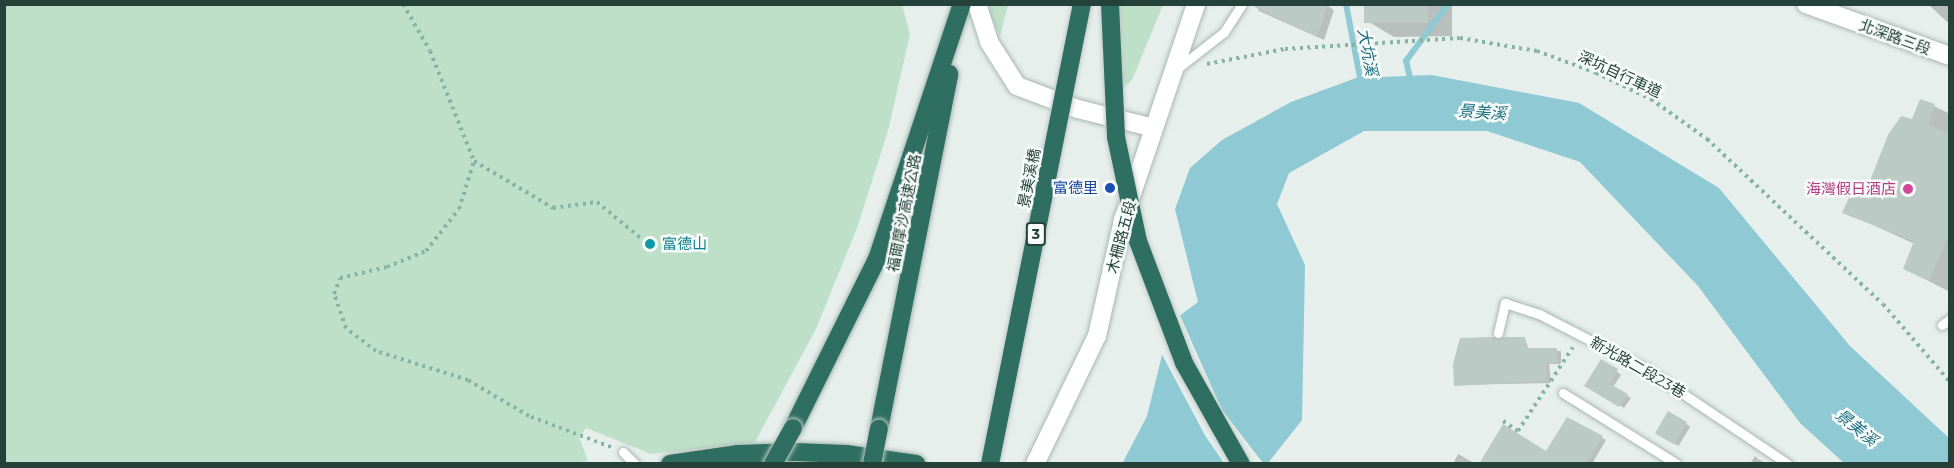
<!DOCTYPE html>
<meta charset="utf-8">
<style>
body{margin:0}
#map{position:relative;width:1954px;height:468px;overflow:hidden;background:#e6efeb;font-family:Montserrat,"Noto Sans TC",sans-serif}
div>[style]{position:absolute}
[style*='--x']{left:calc(var(--x)*1px);top:calc(var(--y)*1px);width:calc(var(--w)*1px);rotate:calc(var(--a)*1deg)}
.green>*{inset:0;background:#bfe0c8}
.water>*{inset:0;background:#8ec9d4}
.pier>*{inset:0;background:#e6efeb}
.shadow>*{inset:0;background:#0003;transform-origin:0 0}
.stream>*{height:6px;margin:-3px;padding:0 3px;transform-origin:3px;border-radius:3px;background:#8ec9d4}
.building>*{inset:0;background:#bbcac4;transform-origin:0 0}
.path>*{height:4px;margin-top:-2px;transform-origin:0;background:repeating-linear-gradient(90deg,#86b3a5 0 3px,transparent 0 7.5px)}
.roads{filter:drop-shadow(0 0 2px #a8b8b2) drop-shadow(0 0 2px #a8b8b2)}
.service>*{height:9px;margin:-4.5px;padding:0 4.5px;transform-origin:4.5px;border-radius:4.5px;background:#fff}
.minor>*{height:18px;margin:-9px;padding:0 9px;transform-origin:9px;border-radius:9px;background:#fff}
.secondary>*{height:18px;margin:-9px;padding:0 9px;transform-origin:9px;border-radius:9px;background:#fff}
.motorway>*{height:18px;margin:-9px;padding:0 9px;transform-origin:9px;border-radius:9px;background:#2f6f62}
.bridges{filter:drop-shadow(0 0 2px #c2cac8) drop-shadow(0 0 2px #c2cac8)}
.motorway-bridge>*{height:18px;margin:-9px;padding:0 9px;transform-origin:9px;border-radius:9px;background:#2f6f62}
.dots>*{width:16px;height:16px;translate:-50% -50%;box-sizing:border-box;border:3px solid #f7fbf9;border-radius:50%}
span{translate:-50% -50%;white-space:nowrap;text-align:center;line-height:1.15;-webkit-text-stroke:5px #f7fbf9;paint-order:stroke}
.shield-label span{padding:2px 4px;background:#f7fbf9;border:2px solid;border-radius:4px;-webkit-text-stroke-width:0}
.shield-label{font-size:14px;color:#24423a;font-weight:700}
.street-label{font-size:15px;color:#24423a}
.transit-label{font-size:15px;color:#164399}
.right{translate:-100% -50%;text-align:right}
.hotel-label{font-size:15px;color:#b23c85}
.culture-label{font-size:15px;color:#0d838f}
.left{translate:0 -50%;text-align:left}
.water-label{font-size:16px;color:#1c6f80;font-style:italic}
.frame{position:absolute;inset:0;border:6px solid #24423a;pointer-events:none}
</style>
<div id="map">
<div class="green">
<i style="clip-path:polygon(902px 5px,910px 34px,888px 131px,857px 228px,816px 329px,755px 442px,651px 454px,586px 428px,579px 437px,588px 461px,573px 463px,5px 463px,5px 5px)"></i>
<i style="clip-path:polygon(990px 5px,1008px 5px,1000px 36px,990px 13px)"></i>
<i style="clip-path:polygon(1118px 5px,1163px 5px,1132px 80px,1122px 89px)"></i>
</div>
<div class="water">
<i style="clip-path:polygon(1432px 75px,1579px 103px,1719px 188px,1850px 346px,1950px 439px,1949px 463px,1844px 463px,1800px 423px,1698px 286px,1580px 162px,1487px 131px,1364px 131px,1289px 173px,1277px 204px,1305px 265px,1302px 420px,1268px 463px,1122px 464px,1147px 416px,1170px 323px,1198px 302px,1175px 209px,1190px 168px,1222px 140px,1291px 102px,1356px 78px)"></i>
</div>
<div class="pier">
<i style="clip-path:polygon(1179px 313px,1222px 410px,1263px 463px,1224px 463px,1206px 437px,1160px 351px,1168px 322px)"></i>
</div>
<div class="shadow">
<i style="clip-path:polygon(1255px 4px,1325px 4px,1334px 10px,1324px 40px,1259px 11px)"></i>
<i style="clip-path:polygon(1363px 4px,1452px 4px,1452px 36px,1394px 37px,1369px 22px)"></i>
<i style="clip-path:polygon(1928px 4px,1950px 4px,1950px 23px,1946px 21px)"></i>
<i style="clip-path:polygon(1934px 106px,1950px 114px,1950px 292px,1905px 269px,1915px 244px,1844px 212px,1867px 193px,1912px 121px)"></i>
<i style="clip-path:polygon(1525px 339px,1529px 350px,1561px 351px,1561px 364px,1549px 364px,1551px 383px,1455px 385px)"></i>
<i style="clip-path:polygon(1606px 363px,1621px 375px,1613px 387px,1631px 398px,1624px 408px,1587px 385px)"></i>
<i style="left:1668px;top:413px;width:26px;height:23px;rotate:31deg"></i>
<i style="clip-path:polygon(1567px 419px,1606px 440px,1592px 464px,1538px 464px)"></i>
<i style="clip-path:polygon(1458px 454px,1476px 464px,1453px 464px)"></i>
<i style="clip-path:polygon(1755px 456px,1758px 459px,1767px 464px,1750px 464px)"></i>
</div>
<div class="stream">
<i style="--x:1346;--y:4;--w:80;--a:79.2"></i>
<i style="--x:1411;--y:82;--w:22;--a:-103"></i>
<i style="--x:1406;--y:61;--w:71;--a:-53.6"></i>
</div>
<div class="building">
<i style="clip-path:polygon(1249px 4px,1328px 4px,1317px 37px)"></i>
<i style="left:1364px;top:4px;width:64px;height:19px"></i>
<i style="clip-path:polygon(1920px 99px,1935px 104px,1928px 125px,1950px 134px,1950px 232px,1929px 281px,1903px 269px,1914px 241px,1842px 213px,1854px 186px,1866px 191px,1888px 135px,1901px 116px,1912px 119px)"></i>
<i style="clip-path:polygon(1493px 337px,1525px 337px,1526px 348px,1557px 348px,1558px 363px,1546px 363px,1547px 381px,1454px 386px,1453px 364px,1460px 338px)"></i>
<i style="clip-path:polygon(1601px 359px,1618px 369px,1610px 384px,1628px 394px,1619px 407px,1584px 386px)"></i>
<i style="left:1668px;top:411px;width:22px;height:26px;rotate:30deg"></i>
<i style="clip-path:polygon(1567px 417px,1603px 436px,1586px 464px,1479px 464px,1503px 424px,1546px 451px)"></i>
</div>
<div class="path">
<i style="--x:403;--y:4;--w:54;--a:60.1"></i>
<i style="--x:430;--y:51;--w:118;--a:68.2"></i>
<i style="--x:1207;--y:64;--w:79;--a:-10.9"></i>
<i style="--x:1285;--y:49;--w:175;--a:-3.6"></i>
<i style="--x:1460;--y:38;--w:78;--a:9.6"></i>
<i style="--x:1537;--y:51;--w:63;--a:20.4"></i>
<i style="--x:1596;--y:73;--w:61;--a:25.3"></i>
<i style="--x:1651;--y:99;--w:69;--a:35.5"></i>
<i style="--x:1707;--y:139;--w:241;--a:43.2"></i>
<i style="--x:1883;--y:304;--w:103;--a:49.3"></i>
<i style="--x:1503;--y:421;--w:18;--a:34"></i>
<i style="--x:1518;--y:431;--w:100;--a:-56.8"></i>
<i style="--x:611;--y:447;--w:88;--a:-159.3"></i>
<i style="--x:529;--y:416;--w:71;--a:-149.5"></i>
<i style="--x:468;--y:380;--w:96;--a:-162.5"></i>
<i style="--x:376;--y:351;--w:38;--a:-143"></i>
<i style="--x:346;--y:328;--w:36;--a:-109"></i>
<i style="--x:334;--y:294;--w:17;--a:-69"></i>
<i style="--x:340;--y:278;--w:48;--a:-13.2"></i>
<i style="--x:387;--y:267;--w:42;--a:-22.3"></i>
<i style="--x:426;--y:251;--w:53;--a:-51.8"></i>
<i style="--x:459;--y:209;--w:50;--a:-72.6"></i>
<i style="--x:474;--y:161;--w:92;--a:30.7"></i>
<i style="--x:553;--y:208;--w:44;--a:-7.8"></i>
<i style="--x:597;--y:202;--w:67;--a:39.6"></i>
</div>
<div class="roads">
<div class="service">
<i style="--x:1178;--y:68;--w:58;--a:-38"></i>
<i style="--x:1224;--y:32;--w:33;--a:-57"></i>
<i style="--x:1942;--y:325;--w:10;--a:-37"></i>
<i style="--x:1498;--y:333;--w:31;--a:-77"></i>
<i style="--x:1505;--y:303;--w:36;--a:18"></i>
<i style="--x:1539;--y:314;--w:120;--a:27.2"></i>
<i style="--x:1646;--y:369;--w:171;--a:33.8"></i>
<i style="--x:1563;--y:393;--w:134;--a:31.9"></i>
<i style="--x:623;--y:452;--w:17;--a:45"></i>
</div>
<div class="minor">
<i style="--x:977;--y:4;--w:40;--a:72"></i>
<i style="--x:989;--y:42;--w:52;--a:57.5"></i>
<i style="--x:1017;--y:86;--w:65;--a:20.7"></i>
<i style="--x:1078;--y:109;--w:78;--a:14"></i>
</div>
<div class="secondary">
<i style="--x:1806;--y:4;--w:153;--a:19.9"></i>
<i style="--x:1035;--y:464;--w:142;--a:-64.2"></i>
<i style="--x:1097;--y:336;--w:119;--a:-77.4"></i>
<i style="--x:1123;--y:220;--w:228;--a:-71.3"></i>
</div>
<div class="motorway">
<i style="--x:793;--y:428;--w:189;--a:-63.6"></i>
<i style="--x:877;--y:259;--w:269;--a:-71.6"></i>
<i style="--x:879;--y:429;--w:362;--a:-78.8"></i>
<i style="--x:670;--y:464;--w:69;--a:-8.4"></i>
<i style="--x:738;--y:454;--w:57;--a:-2"></i>
<i style="--x:795;--y:452;--w:51;--a:2.2"></i>
<i style="--x:846;--y:454;--w:71;--a:8.1"></i>
</div>
</div>
<div class="bridges">
<div class="motorway-bridge">
<i style="--x:1110;--y:4;--w:133;--a:87.4"></i>
<i style="--x:1116;--y:137;--w:106;--a:78.1"></i>
<i style="--x:1138;--y:241;--w:130;--a:69.3"></i>
<i style="--x:1184;--y:363;--w:116;--a:60.6"></i>
<i style="--x:773;--y:464;--w:41;--a:-60.9"></i>
<i style="--x:872;--y:464;--w:36;--a:-79"></i>
<i style="--x:990;--y:464;--w:469;--a:-78.7"></i>
</div>
</div>
<div class="dots">
<i style="left:1110px;top:188px;background:#1a4fb4"></i>
<i style="left:1908px;top:189px;background:#d1479c"></i>
<i style="left:650px;top:244px;background:#0f9aa8"></i>
</div>
<div class="shield-label">
<span style="left:1036px;top:234px">3</span>
</div>
<div class="street-label">
<span style="left:1895px;top:37px;rotate:20deg">北深路三段</span>
<span style="left:1620px;top:74px;rotate:25deg">深坑自行車道</span>
<span style="left:1029px;top:178px;rotate:-79deg">景美溪橋</span>
<span style="left:904px;top:213px;rotate:-79deg">福爾摩沙高速公路</span>
<span style="left:1121px;top:237px;rotate:-75deg">木柵路五段</span>
<span style="left:1638px;top:367px;rotate:30deg">新光路二段23巷</span>
</div>
<div class="transit-label">
<span class="right" style="left:1098px;top:188px">富德里</span>
</div>
<div class="hotel-label">
<span class="right" style="left:1896px;top:189px">海灣假日酒店</span>
</div>
<div class="culture-label">
<span class="left" style="left:662px;top:244px">富德山</span>
</div>
<div class="water-label">
<span style="left:1367px;top:52px;rotate:80deg">大坑溪</span>
<span style="left:1482px;top:113px;rotate:4deg">景美溪</span>
<span style="left:1856px;top:428px;rotate:39deg">景美溪</span>
</div>
<div class="frame"></div>
</div>
